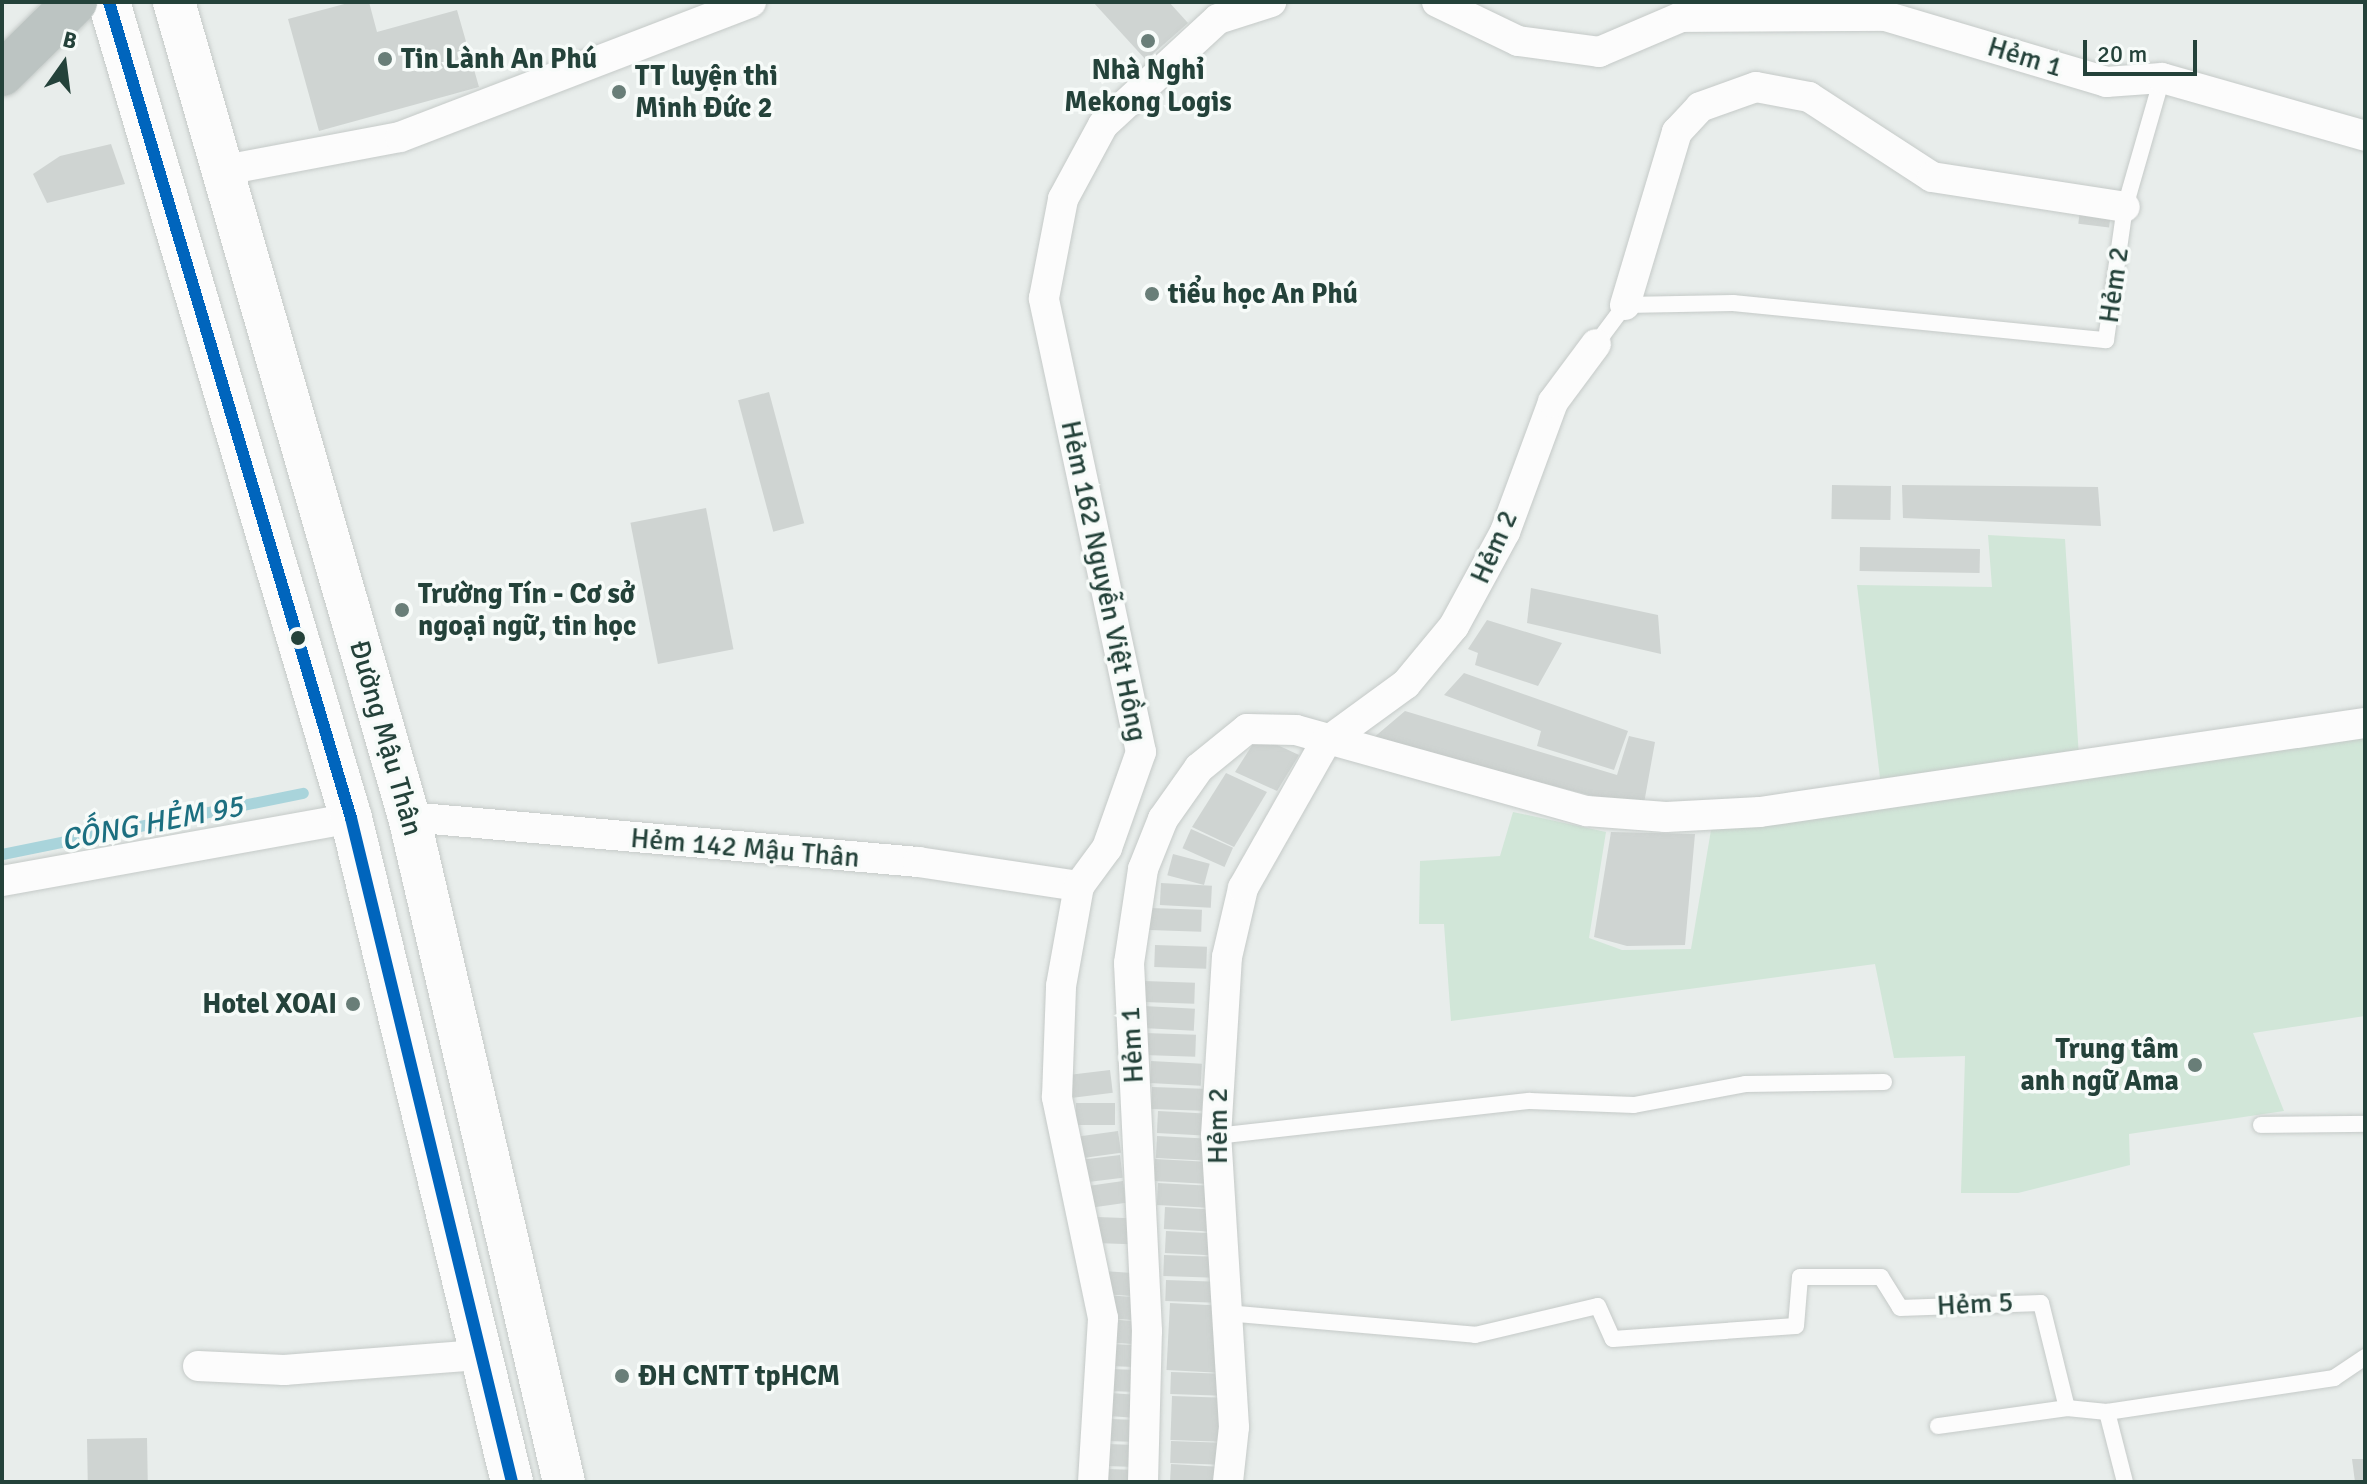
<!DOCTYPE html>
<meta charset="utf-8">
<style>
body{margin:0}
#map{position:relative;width:2367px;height:1484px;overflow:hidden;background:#e8edeb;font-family:Signika,sans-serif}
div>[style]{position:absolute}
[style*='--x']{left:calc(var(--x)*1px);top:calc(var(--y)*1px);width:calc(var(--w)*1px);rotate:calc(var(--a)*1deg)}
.green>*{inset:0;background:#d1e6d8}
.stream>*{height:11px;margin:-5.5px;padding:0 5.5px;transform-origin:5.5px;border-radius:5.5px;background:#a9d4db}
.building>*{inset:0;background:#cfd4d2;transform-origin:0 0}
.roads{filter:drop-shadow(0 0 2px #c5cac8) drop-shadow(0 0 2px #c5cac8)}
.lane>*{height:16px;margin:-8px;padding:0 8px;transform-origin:8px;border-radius:8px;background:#fcfcfc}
.street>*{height:30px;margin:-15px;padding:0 15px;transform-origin:15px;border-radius:15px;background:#fcfcfc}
.secondary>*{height:42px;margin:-21px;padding:0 21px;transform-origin:21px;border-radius:21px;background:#fcfcfc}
.highway>*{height:44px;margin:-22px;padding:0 22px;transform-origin:22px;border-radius:22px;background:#bcc4c2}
.bus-1>*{height:12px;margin:-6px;padding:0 6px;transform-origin:6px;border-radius:6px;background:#0065bd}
.dots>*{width:22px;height:22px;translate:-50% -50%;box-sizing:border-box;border:4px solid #f7fbf9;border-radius:50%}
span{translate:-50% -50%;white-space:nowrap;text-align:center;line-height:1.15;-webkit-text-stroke:7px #f7fbf9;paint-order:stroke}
.street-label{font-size:28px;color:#24423a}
.poi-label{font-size:28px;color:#24423a;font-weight:700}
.left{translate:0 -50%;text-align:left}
.right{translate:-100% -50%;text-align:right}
.water-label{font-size:30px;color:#1c6f80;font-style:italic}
.frame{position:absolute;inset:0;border:4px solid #24423a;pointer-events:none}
.north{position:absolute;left:24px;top:24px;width:80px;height:80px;-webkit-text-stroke:6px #f7fbf9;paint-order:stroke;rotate:14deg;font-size:22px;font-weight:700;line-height:32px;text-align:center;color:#24423a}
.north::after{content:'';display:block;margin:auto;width:28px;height:36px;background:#24423a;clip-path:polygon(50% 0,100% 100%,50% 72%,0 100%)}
.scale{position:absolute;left:2083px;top:40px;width:114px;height:36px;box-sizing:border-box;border:4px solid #24423a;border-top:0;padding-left:10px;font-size:24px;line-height:28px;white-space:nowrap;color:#24423a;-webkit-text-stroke:6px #f7fbf9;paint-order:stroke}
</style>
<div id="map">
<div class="green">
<i style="clip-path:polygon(1988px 535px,2065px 539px,2079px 757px,2365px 729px,2365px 1016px,2253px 1033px,2284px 1111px,2129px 1134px,2130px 1165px,2018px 1193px,1961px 1193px,1965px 1056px,1894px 1058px,1875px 964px,1451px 1021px,1444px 924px,1419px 924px,1420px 861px,1500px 856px,1513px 812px,1606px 832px,1589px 938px,1622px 950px,1691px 949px,1712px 824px,1883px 803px,1857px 585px,1992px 587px)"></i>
</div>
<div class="stream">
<i style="--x:2;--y:854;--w:307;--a:-11.5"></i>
</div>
<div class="building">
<i style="clip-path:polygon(352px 2px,369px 2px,377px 32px,457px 10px,479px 87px,319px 131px,288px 19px)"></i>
<i style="clip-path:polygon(1093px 2px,1169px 2px,1188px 23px,1146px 60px)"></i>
<i style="clip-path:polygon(111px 144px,125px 184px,47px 203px,33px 174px,60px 156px)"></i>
<i style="left:2081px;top:202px;width:31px;height:22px;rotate:7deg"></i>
<i style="left:769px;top:392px;width:136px;height:32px;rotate:75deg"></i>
<i style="left:1832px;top:485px;width:59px;height:34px;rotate:1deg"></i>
<i style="clip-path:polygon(1902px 485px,2098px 487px,2101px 526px,1903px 518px)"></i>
<i style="left:706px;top:508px;width:144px;height:77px;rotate:79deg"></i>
<i style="left:1860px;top:547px;width:120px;height:24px;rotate:1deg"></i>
<i style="clip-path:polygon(1531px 588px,1658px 615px,1661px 654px,1527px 623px)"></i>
<i style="clip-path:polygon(1487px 620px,1562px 643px,1538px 686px,1475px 665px,1478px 653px,1468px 649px)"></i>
<i style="clip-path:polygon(1464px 673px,1628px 731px,1614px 770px,1537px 746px,1541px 731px,1444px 695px)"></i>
<i style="clip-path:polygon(1405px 711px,1617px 775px,1629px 736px,1655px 742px,1643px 809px,1372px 739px)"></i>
<i style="clip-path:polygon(1258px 736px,1299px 755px,1277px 791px,1235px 772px)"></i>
<i style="clip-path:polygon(1226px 773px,1267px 792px,1234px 847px,1192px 827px)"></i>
<i style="left:1191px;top:829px;width:46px;height:21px;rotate:24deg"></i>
<i style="clip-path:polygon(1611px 832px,1695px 834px,1685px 945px,1627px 946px,1594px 937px)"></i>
<i style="left:1173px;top:854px;width:38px;height:22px;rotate:15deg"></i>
<i style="left:1161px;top:883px;width:51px;height:22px;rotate:3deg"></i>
<i style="left:1150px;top:908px;width:52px;height:22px;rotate:2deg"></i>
<i style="left:1155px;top:945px;width:52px;height:22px;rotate:2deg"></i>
<i style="left:1144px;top:981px;width:51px;height:21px;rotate:2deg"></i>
<i style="left:1144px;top:1006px;width:51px;height:22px;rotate:3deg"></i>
<i style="left:1145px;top:1033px;width:51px;height:22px;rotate:2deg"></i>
<i style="left:1151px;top:1061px;width:51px;height:22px;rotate:3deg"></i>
<i style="left:1110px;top:1070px;width:23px;height:40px;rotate:83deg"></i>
<i style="left:1152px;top:1087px;width:51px;height:22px;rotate:2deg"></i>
<i style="left:1076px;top:1103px;width:39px;height:22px"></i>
<i style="left:1158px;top:1111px;width:51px;height:22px;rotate:3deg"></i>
<i style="left:1118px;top:1131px;width:22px;height:40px;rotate:82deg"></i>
<i style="left:1157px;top:1136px;width:52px;height:22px;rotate:3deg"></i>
<i style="left:1120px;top:1155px;width:23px;height:41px;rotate:83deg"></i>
<i style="left:1155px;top:1159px;width:51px;height:22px;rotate:3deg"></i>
<i style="left:1123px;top:1181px;width:22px;height:39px;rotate:82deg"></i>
<i style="left:1158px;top:1183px;width:51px;height:22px;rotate:3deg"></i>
<i style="left:1165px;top:1207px;width:51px;height:22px;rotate:3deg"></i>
<i style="left:1097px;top:1217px;width:34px;height:26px;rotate:2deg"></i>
<i style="left:1166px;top:1231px;width:50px;height:22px;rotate:3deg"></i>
<i style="left:1164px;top:1255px;width:51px;height:21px;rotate:2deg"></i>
<i style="left:1103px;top:1271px;width:30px;height:23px;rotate:4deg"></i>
<i style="left:1166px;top:1280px;width:51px;height:21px;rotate:2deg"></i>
<i style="left:1105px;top:1295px;width:29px;height:23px;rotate:4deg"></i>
<i style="left:1170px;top:1303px;width:52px;height:67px;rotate:3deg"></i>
<i style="left:1105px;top:1319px;width:29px;height:23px;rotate:4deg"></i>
<i style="left:1107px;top:1344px;width:30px;height:22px;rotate:2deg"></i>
<i style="left:1109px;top:1369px;width:30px;height:22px;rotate:2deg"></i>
<i style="left:1171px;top:1372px;width:52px;height:22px;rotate:2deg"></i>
<i style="left:1110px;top:1393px;width:29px;height:23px;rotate:4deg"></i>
<i style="left:1172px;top:1396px;width:51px;height:44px;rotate:2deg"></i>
<i style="left:1108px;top:1419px;width:30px;height:22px;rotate:2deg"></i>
<i style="left:147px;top:1438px;width:44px;height:60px;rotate:89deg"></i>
<i style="left:1171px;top:1441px;width:51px;height:22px;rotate:2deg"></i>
<i style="left:1107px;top:1444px;width:29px;height:22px;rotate:2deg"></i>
<i style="clip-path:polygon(2352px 1459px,2365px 1459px,2365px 1482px,2355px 1482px)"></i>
<i style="clip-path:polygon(1171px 1464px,1222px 1467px,1222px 1482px,1170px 1482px)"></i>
<i style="left:1107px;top:1469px;width:30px;height:13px;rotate:2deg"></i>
</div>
<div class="roads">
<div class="lane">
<i style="--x:1596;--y:344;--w:49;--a:-53.4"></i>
<i style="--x:1625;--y:305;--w:108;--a:-1.1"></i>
<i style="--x:1733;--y:303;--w:375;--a:5.7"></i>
<i style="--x:2106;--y:340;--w:134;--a:-81.9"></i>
<i style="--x:2125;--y:207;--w:134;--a:-74"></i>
<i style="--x:2261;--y:1125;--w:104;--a:-0.6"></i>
<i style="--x:1216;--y:1136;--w:316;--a:-6.4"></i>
<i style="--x:1530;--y:1101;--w:104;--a:2.2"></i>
<i style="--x:1634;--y:1105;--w:113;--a:-10.7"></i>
<i style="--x:1745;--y:1084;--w:139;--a:-0.8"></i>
<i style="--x:1226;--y:1313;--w:250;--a:5"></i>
<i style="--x:1475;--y:1335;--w:126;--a:-13.3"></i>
<i style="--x:1598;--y:1306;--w:36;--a:66"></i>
<i style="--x:1613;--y:1339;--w:183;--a:-4.1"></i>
<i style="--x:1796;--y:1326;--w:49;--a:-85.3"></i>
<i style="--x:1800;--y:1277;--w:81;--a:0"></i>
<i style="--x:1881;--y:1277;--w:36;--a:58"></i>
<i style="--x:1900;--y:1308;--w:141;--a:-2"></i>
<i style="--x:2041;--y:1303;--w:108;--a:76.1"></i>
<i style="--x:2067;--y:1408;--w:40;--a:5.7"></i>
<i style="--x:2107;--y:1412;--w:230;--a:-8.5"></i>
<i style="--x:2334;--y:1378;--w:37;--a:-34"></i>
<i style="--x:2107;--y:1412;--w:72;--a:75.6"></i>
<i style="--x:1938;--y:1426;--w:130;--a:-7.9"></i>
</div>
<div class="street">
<i style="--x:1437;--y:2;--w:90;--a:25.7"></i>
<i style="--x:1518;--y:41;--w:82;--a:7.7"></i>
<i style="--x:1599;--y:52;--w:89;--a:-23.1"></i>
<i style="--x:1681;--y:17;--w:204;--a:-0.3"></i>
<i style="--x:1885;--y:16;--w:231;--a:16.6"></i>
<i style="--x:2106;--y:82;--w:56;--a:-4.1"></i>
<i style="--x:2162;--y:78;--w:211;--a:15.9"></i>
<i style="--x:225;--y:170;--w:178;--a:-10.7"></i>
<i style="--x:400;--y:137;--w:376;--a:-21"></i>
<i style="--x:1625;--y:305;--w:181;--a:-73.3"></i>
<i style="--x:1677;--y:132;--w:34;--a:-47"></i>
<i style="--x:1700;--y:107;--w:59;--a:-19.7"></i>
<i style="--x:1756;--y:87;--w:54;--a:10.7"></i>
<i style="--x:1809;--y:97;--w:147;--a:33"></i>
<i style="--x:1932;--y:177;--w:195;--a:8.8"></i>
<i style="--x:409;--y:817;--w:511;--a:5.05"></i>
<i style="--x:918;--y:862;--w:163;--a:8.5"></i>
<i style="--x:2;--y:881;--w:355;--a:-10.2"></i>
<i style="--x:198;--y:1366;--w:86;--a:2.7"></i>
<i style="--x:284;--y:1370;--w:195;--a:-4.4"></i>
<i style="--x:1093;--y:1482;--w:164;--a:-86.5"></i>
<i style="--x:1103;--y:1318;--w:226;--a:-101.8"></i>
<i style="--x:1057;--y:1097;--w:111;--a:-87.9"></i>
<i style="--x:1061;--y:986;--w:102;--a:-79.8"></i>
<i style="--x:1079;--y:886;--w:47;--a:-53.6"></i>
<i style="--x:1107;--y:848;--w:102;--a:-70.5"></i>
<i style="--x:1141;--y:752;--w:464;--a:-102.1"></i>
<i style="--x:1044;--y:298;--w:101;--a:-79.1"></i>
<i style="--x:1063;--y:199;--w:84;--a:-61.6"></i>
<i style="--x:1103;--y:125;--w:156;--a:-42.7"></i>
<i style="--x:1218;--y:19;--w:56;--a:-17.8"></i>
<i style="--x:1143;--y:1482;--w:151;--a:-88.5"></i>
<i style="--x:1147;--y:1331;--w:368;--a:-92.8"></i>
<i style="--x:1129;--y:963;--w:95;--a:-81.5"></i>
<i style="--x:1143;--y:869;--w:54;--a:-68.2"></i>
<i style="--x:1163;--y:819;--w:62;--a:-54.8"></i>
<i style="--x:1199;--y:768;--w:62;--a:-39.1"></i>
<i style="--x:1247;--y:729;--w:49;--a:1.2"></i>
<i style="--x:1296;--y:730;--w:302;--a:15.6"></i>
<i style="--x:1587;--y:811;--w:79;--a:4.3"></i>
<i style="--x:1666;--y:817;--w:94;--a:-3"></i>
<i style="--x:1760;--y:812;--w:612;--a:-8.37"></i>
<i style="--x:1228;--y:1482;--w:55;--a:-83.8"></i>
<i style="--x:1234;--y:1427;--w:292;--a:-93.5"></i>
<i style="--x:1216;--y:1136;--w:179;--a:-86.5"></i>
<i style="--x:1227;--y:957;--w:71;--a:-76.9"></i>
<i style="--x:1243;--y:888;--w:167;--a:-60.5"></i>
<i style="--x:1325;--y:743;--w:100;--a:-36.1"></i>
<i style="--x:1406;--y:684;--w:75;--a:-50.4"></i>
<i style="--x:1454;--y:626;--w:107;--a:-61.5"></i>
<i style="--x:1505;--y:532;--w:139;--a:-69.7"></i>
<i style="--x:1553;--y:402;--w:72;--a:-53.4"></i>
</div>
<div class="secondary">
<i style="--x:109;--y:2;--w:851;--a:73.48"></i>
<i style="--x:351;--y:818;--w:683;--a:76.37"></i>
<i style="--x:174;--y:2;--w:848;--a:73.92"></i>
<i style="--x:409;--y:817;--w:683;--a:76.88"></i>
</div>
<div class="highway">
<i style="--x:2;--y:74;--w:103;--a:-44.6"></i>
</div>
</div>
<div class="bus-1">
<i style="--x:109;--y:2;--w:851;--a:73.48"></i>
<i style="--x:351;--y:818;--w:683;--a:76.37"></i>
</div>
<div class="dots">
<i style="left:1148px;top:41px;background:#697e78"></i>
<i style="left:385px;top:59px;background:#697e78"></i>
<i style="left:619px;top:92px;background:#697e78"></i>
<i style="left:1152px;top:294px;background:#697e78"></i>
<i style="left:402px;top:610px;background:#697e78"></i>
<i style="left:298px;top:638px;background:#24423a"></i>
<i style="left:353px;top:1004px;background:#697e78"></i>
<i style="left:2195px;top:1065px;background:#697e78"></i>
<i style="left:622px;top:1376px;background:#697e78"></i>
</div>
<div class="street-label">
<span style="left:2025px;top:57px;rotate:17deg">Hẻm 1</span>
<span style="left:2114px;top:285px;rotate:-82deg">Hẻm 2</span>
<span style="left:1494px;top:547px;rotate:-66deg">Hẻm 2</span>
<span style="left:1104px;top:581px;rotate:78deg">Hẻm 162 Nguyễn Việt Hồng</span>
<span style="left:386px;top:738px;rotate:74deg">Đường Mậu Thân</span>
<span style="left:745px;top:848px;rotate:5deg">Hẻm 142 Mậu Thân</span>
<span style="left:1132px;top:1045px;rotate:-93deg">Hẻm 1</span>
<span style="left:1218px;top:1126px;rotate:-90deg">Hẻm 2</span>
<span style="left:1975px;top:1304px;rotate:-3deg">Hẻm 5</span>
</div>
<div class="poi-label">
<span class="left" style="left:401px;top:59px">Tin Lành An Phú</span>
<span style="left:1148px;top:86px">Nhà Nghỉ<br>Mekong Logis</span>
<span class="left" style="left:635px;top:92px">TT luyện thi<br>Minh Đức 2</span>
<span class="left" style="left:1168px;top:294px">tiểu học An Phú</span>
<span class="left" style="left:418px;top:610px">Trường Tín - Cơ sở<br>ngoại ngữ, tin học</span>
<span class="right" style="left:337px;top:1004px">Hotel XOAI</span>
<span class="right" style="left:2179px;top:1065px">Trung tâm<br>anh ngữ Ama</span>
<span class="left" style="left:638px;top:1376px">ĐH CNTT tpHCM</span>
</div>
<div class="water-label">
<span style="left:152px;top:824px;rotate:-11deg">CỐNG HẺM 95</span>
</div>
<div class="frame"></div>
<div class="north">B</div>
<div class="scale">20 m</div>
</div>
